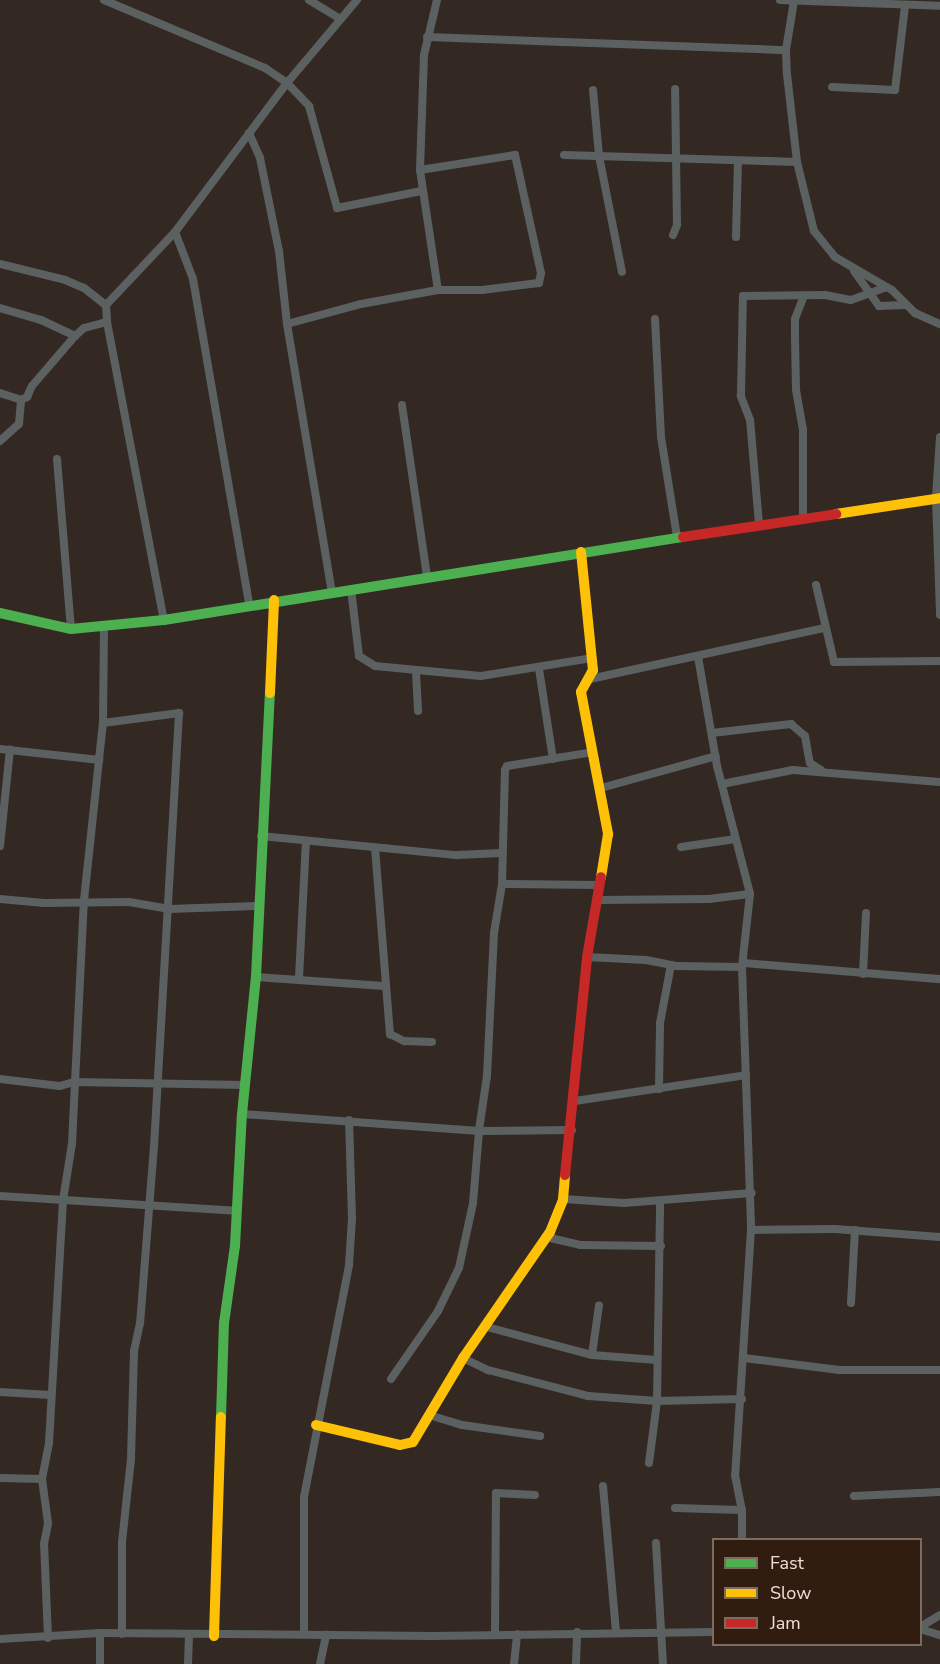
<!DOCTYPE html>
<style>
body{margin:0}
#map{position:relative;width:940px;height:1664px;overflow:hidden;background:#342822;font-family:"Nunito Sans",sans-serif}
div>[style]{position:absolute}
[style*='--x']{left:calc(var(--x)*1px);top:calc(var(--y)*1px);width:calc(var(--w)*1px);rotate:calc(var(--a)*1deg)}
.street>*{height:8px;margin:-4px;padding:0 4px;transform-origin:4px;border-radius:4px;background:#5b6160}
.fast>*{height:10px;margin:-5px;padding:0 5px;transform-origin:5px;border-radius:5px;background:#4caf50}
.slow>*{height:10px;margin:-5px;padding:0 5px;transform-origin:5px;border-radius:5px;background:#ffc107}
.jam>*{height:10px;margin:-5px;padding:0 5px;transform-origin:5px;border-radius:5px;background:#c62828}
span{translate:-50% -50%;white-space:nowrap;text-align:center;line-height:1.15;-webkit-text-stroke:5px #311d10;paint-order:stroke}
.legend{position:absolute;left:712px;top:1538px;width:210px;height:108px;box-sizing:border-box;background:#311d10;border:2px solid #7d6b60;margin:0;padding:8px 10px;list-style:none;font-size:18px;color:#eee0d7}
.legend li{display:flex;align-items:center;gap:12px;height:30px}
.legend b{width:30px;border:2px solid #7d6b60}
</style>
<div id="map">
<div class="street">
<i style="--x:104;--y:0;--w:175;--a:22.9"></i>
<i style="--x:265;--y:68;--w:27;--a:34"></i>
<i style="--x:287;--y:83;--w:32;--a:46"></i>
<i style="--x:309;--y:106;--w:106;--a:74.6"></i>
<i style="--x:337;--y:208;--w:86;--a:-11.4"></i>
<i style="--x:309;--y:0;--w:37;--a:31"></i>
<i style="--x:437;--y:0;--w:57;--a:103.3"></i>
<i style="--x:424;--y:55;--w:115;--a:92"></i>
<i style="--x:420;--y:170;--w:121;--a:81.5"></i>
<i style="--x:780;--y:0;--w:160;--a:2.1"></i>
<i style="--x:794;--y:1;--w:50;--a:99.3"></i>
<i style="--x:786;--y:50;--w:24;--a:88"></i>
<i style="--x:787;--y:74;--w:89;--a:83.5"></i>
<i style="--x:797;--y:162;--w:71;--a:76.2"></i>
<i style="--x:814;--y:231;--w:33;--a:51"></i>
<i style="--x:835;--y:257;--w:66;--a:30.1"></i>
<i style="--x:892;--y:290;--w:33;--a:45"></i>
<i style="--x:915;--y:313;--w:27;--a:24"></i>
<i style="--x:427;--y:37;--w:359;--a:2.1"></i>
<i style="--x:832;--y:87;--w:63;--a:2.7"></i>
<i style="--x:895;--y:90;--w:85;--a:-83.2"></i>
<i style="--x:593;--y:90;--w:66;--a:84.8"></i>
<i style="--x:599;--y:156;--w:118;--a:78.8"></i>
<i style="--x:249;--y:133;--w:27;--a:66"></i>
<i style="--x:260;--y:158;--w:95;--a:78.5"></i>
<i style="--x:279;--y:251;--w:73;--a:83.7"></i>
<i style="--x:287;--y:324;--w:272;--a:80.5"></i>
<i style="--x:564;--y:155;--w:233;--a:1.7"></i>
<i style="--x:175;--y:232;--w:50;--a:69"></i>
<i style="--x:193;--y:279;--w:330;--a:80.2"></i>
<i style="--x:673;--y:235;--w:11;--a:-68"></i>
<i style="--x:677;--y:225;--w:136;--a:-90.8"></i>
<i style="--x:736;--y:237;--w:76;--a:-88.5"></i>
<i style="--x:0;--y:264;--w:67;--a:13.8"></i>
<i style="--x:65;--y:280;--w:21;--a:23"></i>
<i style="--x:84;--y:288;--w:28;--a:38"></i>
<i style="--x:854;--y:271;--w:43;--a:54.5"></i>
<i style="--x:879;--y:306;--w:26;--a:-2"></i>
<i style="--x:0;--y:308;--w:43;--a:16.3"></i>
<i style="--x:41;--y:320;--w:38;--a:25"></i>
<i style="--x:655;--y:319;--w:118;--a:87.1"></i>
<i style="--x:661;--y:437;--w:101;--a:80.9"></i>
<i style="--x:107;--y:322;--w:303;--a:79.2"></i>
<i style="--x:287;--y:324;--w:77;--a:-15.1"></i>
<i style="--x:361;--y:304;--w:78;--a:-10.3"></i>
<i style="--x:438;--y:290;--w:44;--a:0"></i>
<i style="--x:482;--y:290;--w:57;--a:-7"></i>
<i style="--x:539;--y:283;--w:10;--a:-79"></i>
<i style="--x:541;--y:273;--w:121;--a:-102.4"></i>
<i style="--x:515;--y:155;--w:96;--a:171"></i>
<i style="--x:0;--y:393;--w:22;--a:18"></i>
<i style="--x:402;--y:405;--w:174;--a:81.7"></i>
<i style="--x:940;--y:437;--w:61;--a:93.8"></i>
<i style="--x:936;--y:498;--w:117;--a:88"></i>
<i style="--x:0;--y:441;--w:25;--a:-42"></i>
<i style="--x:19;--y:424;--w:24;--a:-85"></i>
<i style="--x:21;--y:400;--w:7;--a:-27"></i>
<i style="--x:27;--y:397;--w:12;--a:-66"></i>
<i style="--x:32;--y:386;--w:66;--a:-49.3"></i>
<i style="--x:75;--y:336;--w:12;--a:-42"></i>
<i style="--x:84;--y:328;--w:24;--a:-15"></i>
<i style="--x:107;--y:322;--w:17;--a:-93"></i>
<i style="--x:106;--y:305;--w:100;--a:-46.6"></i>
<i style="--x:175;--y:232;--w:186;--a:-53.1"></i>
<i style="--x:287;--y:83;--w:109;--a:-49.9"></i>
<i style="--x:57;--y:459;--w:171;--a:85.3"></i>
<i style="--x:803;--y:516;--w:86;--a:-90"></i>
<i style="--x:803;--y:430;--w:41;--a:-99.9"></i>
<i style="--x:796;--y:390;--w:53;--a:-91.1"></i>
<i style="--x:795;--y:337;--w:18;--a:-90"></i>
<i style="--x:795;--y:319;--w:25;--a:-69"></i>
<i style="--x:759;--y:524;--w:104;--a:-94.9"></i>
<i style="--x:750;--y:420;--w:26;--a:-111"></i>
<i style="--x:741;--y:396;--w:100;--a:-88.9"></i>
<i style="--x:743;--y:296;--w:82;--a:-0.7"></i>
<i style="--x:825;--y:295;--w:26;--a:11"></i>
<i style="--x:851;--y:300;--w:38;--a:-20"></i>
<i style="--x:816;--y:585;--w:79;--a:76.8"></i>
<i style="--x:834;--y:662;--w:106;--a:-0.5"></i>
<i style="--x:351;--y:589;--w:67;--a:83.2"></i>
<i style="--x:359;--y:656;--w:19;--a:32"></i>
<i style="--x:375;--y:666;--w:106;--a:5.4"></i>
<i style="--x:481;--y:676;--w:112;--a:-9.2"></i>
<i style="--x:698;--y:657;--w:111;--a:80.1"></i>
<i style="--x:717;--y:766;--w:132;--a:75.5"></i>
<i style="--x:750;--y:894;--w:73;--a:96.3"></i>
<i style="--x:742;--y:967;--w:263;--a:88"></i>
<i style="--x:751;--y:1230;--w:246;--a:93.7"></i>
<i style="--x:735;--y:1475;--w:36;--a:79"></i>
<i style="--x:742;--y:1510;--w:30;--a:90"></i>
<i style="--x:539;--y:669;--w:91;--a:81.2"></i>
<i style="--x:416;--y:672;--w:39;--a:87"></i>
<i style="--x:590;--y:679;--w:239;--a:-12.3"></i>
<i style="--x:103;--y:723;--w:77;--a:-7.5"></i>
<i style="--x:179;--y:713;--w:434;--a:93.3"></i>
<i style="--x:154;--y:1146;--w:178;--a:94.5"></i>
<i style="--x:140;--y:1323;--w:29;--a:102"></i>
<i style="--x:134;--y:1351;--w:108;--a:91.6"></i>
<i style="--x:131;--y:1459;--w:83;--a:96.2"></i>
<i style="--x:122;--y:1542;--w:92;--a:90"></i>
<i style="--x:712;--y:733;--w:80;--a:-6.5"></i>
<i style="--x:791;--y:724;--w:18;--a:41"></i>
<i style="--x:805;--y:736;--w:27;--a:80"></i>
<i style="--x:810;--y:763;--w:13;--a:32"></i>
<i style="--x:0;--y:749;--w:100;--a:6.3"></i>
<i style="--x:722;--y:784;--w:72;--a:-11.2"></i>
<i style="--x:793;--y:770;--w:147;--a:4.7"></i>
<i style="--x:601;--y:788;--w:119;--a:-15.5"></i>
<i style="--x:261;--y:836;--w:196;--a:5.6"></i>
<i style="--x:456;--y:855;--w:46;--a:-2.5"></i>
<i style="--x:0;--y:846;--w:97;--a:-84.1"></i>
<i style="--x:681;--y:847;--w:55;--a:-8.4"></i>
<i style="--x:375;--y:848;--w:187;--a:85.4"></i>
<i style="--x:390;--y:1034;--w:16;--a:27"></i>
<i style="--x:404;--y:1041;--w:28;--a:2"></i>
<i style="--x:502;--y:884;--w:96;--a:0.6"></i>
<i style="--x:0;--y:899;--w:44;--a:5.2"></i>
<i style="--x:44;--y:903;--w:85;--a:-0.7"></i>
<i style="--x:129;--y:902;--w:41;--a:9.9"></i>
<i style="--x:169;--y:909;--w:88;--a:-2"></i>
<i style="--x:596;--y:900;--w:113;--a:-0.5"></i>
<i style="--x:709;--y:899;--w:41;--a:-7"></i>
<i style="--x:587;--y:957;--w:59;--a:2.9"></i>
<i style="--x:646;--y:960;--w:32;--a:11"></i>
<i style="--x:677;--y:966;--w:65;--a:0.9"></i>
<i style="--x:744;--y:963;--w:197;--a:4.7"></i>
<i style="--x:863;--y:974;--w:61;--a:-87.2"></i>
<i style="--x:256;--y:977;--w:128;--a:4"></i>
<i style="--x:299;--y:978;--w:136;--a:-87.1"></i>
<i style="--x:0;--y:1079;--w:60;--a:6.7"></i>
<i style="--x:60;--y:1086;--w:15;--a:-16"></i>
<i style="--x:74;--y:1082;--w:171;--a:1"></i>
<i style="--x:659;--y:1089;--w:66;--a:-89.1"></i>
<i style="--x:660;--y:1023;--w:59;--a:-79.3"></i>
<i style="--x:575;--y:1101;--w:173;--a:-8.6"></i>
<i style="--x:242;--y:1114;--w:238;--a:4.1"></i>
<i style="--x:479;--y:1131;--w:93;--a:-0.6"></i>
<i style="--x:479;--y:1130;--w:55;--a:-81.6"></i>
<i style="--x:487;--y:1076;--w:143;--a:-87.2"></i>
<i style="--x:494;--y:933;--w:50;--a:-80.7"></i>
<i style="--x:502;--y:884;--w:114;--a:-88.5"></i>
<i style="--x:505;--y:770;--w:4;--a:-63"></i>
<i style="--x:507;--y:766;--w:87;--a:-9.2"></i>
<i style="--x:0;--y:1196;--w:236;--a:3.6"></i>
<i style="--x:563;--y:1199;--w:61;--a:3.8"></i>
<i style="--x:624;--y:1203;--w:128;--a:-4.5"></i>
<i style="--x:751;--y:1230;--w:84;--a:-0.7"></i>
<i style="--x:835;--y:1229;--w:105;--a:4.4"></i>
<i style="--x:546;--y:1237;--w:35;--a:13"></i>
<i style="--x:580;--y:1245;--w:81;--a:0.7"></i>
<i style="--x:851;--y:1303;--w:73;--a:-86.9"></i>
<i style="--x:487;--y:1327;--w:109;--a:14.9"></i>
<i style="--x:592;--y:1355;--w:65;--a:4.4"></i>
<i style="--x:592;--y:1355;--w:50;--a:-82"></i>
<i style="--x:463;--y:1358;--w:28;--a:26"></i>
<i style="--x:488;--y:1370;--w:103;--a:14.6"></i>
<i style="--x:588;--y:1396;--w:69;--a:4.1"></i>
<i style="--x:657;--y:1401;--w:85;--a:-1.3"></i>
<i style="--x:744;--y:1358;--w:96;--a:7.2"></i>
<i style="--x:839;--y:1370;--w:101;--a:0"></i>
<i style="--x:391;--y:1379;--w:83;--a:-55.3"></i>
<i style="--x:438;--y:1311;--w:48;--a:-64"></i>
<i style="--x:459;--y:1268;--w:66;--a:-77.8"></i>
<i style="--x:473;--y:1203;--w:72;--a:-85.2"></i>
<i style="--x:0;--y:1392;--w:51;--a:3.4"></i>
<i style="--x:429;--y:1415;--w:34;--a:17"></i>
<i style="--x:462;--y:1425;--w:79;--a:8"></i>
<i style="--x:649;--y:1463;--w:63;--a:-82.6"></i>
<i style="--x:657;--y:1401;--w:199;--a:-89.1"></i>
<i style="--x:0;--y:1478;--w:42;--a:1.4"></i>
<i style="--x:603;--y:1486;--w:146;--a:84.9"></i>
<i style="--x:854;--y:1496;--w:86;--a:-2.7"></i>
<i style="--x:675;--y:1508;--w:67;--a:1.7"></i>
<i style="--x:656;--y:1543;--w:121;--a:86.7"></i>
<i style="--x:920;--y:1627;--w:23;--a:-31"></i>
<i style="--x:920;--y:1629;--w:21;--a:17"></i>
<i style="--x:100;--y:1633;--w:31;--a:90"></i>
<i style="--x:495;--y:1633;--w:140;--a:-89.6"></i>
<i style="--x:496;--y:1493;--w:39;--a:3"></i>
<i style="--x:304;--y:1634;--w:137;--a:-90"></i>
<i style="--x:304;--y:1497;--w:236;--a:-79"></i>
<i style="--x:349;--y:1265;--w:46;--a:-86.3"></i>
<i style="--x:352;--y:1219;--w:99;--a:-91.7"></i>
<i style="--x:48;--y:1638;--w:94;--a:-92.4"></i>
<i style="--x:44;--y:1544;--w:21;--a:-79"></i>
<i style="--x:48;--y:1523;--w:44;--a:-97.8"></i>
<i style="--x:42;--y:1479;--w:37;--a:-79"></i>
<i style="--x:49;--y:1443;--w:243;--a:-86.7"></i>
<i style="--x:63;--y:1200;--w:57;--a:-80.9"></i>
<i style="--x:72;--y:1144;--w:244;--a:-87.2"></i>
<i style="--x:84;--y:900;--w:178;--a:-83.9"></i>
<i style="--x:103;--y:723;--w:96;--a:-89.4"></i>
<i style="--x:0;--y:1639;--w:100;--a:-3.4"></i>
<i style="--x:100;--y:1633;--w:331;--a:0.5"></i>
<i style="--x:431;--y:1636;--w:283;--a:-0.8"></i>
<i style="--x:188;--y:1664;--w:28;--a:-88"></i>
<i style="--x:320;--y:1664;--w:30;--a:-78"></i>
<i style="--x:514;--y:1664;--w:30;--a:-84"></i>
<i style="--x:576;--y:1664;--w:32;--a:-88"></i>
</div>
<div class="fast">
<i style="--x:0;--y:613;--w:73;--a:12.7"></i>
<i style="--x:71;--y:629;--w:93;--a:-5.5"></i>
<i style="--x:164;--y:620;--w:526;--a:-9.09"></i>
<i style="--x:221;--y:1417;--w:94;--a:-88.2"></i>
<i style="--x:224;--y:1323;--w:78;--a:-81.9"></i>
<i style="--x:235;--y:1246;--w:132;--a:-87"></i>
<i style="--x:242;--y:1114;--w:138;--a:-84.2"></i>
<i style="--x:256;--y:977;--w:284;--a:-87.2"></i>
</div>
<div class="slow">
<i style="--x:836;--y:514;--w:105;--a:-8.7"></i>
<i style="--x:581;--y:552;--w:119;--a:84.2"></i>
<i style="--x:593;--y:670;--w:25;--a:119"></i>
<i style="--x:581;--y:692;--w:145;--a:79.2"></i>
<i style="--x:608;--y:834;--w:44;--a:99.2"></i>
<i style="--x:270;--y:693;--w:93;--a:-87.5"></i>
<i style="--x:316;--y:1425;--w:86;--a:13.4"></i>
<i style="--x:400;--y:1445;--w:13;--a:-13"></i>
<i style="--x:413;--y:1442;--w:98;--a:-59.2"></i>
<i style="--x:463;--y:1358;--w:153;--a:-55.4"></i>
<i style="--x:550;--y:1232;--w:35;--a:-68"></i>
<i style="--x:563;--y:1199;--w:24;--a:-85"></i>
<i style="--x:214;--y:1636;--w:219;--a:-88.2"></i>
</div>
<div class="jam">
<i style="--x:683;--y:537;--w:155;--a:-8.5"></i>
<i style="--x:565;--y:1175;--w:219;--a:-84.2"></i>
<i style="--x:587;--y:957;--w:81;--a:-80.1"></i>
</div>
<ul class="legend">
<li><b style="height:8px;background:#4caf50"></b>Fast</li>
<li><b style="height:8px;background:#ffc107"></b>Slow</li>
<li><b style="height:8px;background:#c62828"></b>Jam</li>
</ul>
</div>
